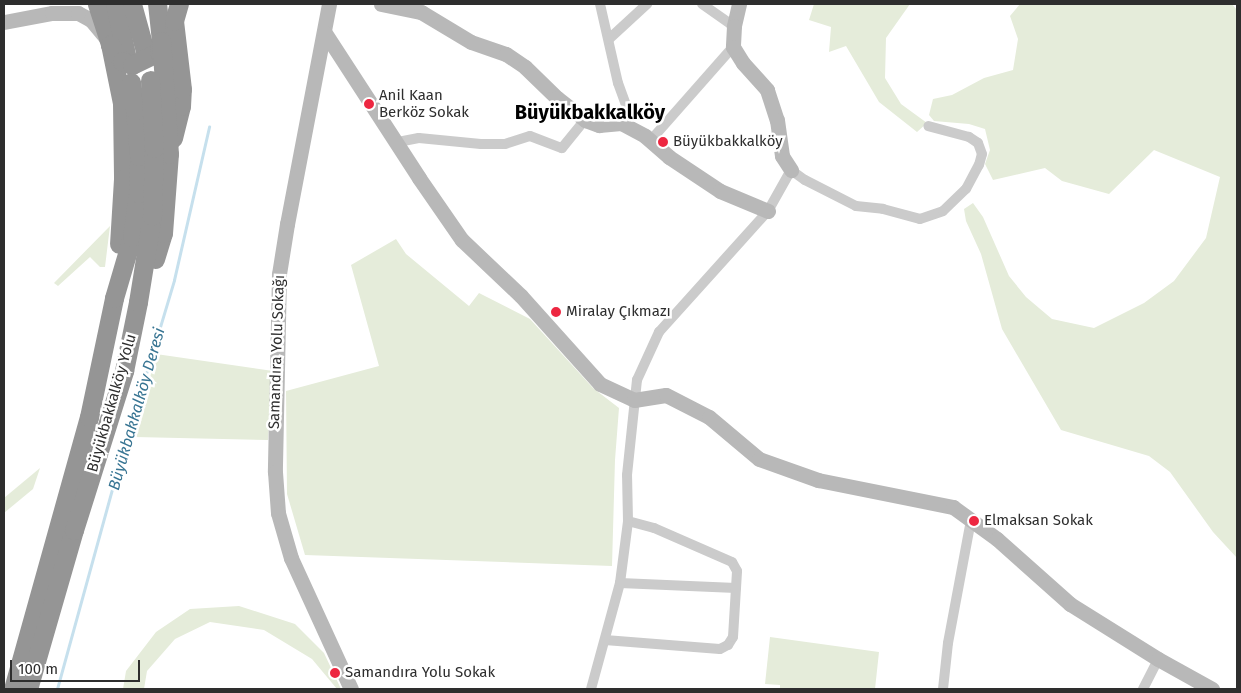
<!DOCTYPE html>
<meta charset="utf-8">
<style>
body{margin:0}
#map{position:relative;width:1241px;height:693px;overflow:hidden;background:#fff;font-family:"Fira Sans",sans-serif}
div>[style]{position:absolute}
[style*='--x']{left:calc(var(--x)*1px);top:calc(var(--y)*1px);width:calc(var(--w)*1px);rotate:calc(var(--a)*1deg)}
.green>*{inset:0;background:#e5ecda}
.stream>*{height:2.5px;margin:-1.25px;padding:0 1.25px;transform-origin:1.25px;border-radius:1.25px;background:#c6e0ed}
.street>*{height:10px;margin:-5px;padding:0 5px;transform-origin:5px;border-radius:5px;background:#cbcbcb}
.secondary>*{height:15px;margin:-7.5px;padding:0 7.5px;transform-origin:7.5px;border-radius:7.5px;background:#b8b8b8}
.highway>*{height:19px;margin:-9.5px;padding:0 9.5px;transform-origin:9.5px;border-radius:9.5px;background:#959595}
.dots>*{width:14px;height:14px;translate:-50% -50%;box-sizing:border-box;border:2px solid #fff;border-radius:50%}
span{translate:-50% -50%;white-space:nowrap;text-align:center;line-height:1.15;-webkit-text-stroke:5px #fff;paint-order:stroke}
.poi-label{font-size:15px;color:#2e2e2e}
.left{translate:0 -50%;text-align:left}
.street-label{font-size:15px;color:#2e2e2e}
.water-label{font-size:16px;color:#387593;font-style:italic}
.district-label{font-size:20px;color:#000;font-weight:700}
.frame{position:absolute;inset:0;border:5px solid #2e2e2e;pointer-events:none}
.scale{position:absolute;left:10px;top:660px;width:130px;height:22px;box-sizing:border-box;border:2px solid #2e2e2e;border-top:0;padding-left:6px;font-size:15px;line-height:18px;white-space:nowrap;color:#2e2e2e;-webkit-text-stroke:4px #fff;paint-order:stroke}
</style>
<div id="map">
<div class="green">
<i style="clip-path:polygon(814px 4px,910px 4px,886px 38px,885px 78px,901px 104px,927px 123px,917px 132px,879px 102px,846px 46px,829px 52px,831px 27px,809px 20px)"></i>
<i style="clip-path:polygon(1020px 4px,1232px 4px,1237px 10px,1237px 558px,1213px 532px,1170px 472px,1149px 456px,1061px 430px,1002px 329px,981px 254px,966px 221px,964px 209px,973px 203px,983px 217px,1009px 276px,1026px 297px,1052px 319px,1094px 328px,1144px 303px,1174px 281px,1206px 238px,1220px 177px,1154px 150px,1109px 194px,1062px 181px,1045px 168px,993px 180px,985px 164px,990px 150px,985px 129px,969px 124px,934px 121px,929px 115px,933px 99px,952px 95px,984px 78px,1013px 70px,1018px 39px,1010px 16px)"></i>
<i style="clip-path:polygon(110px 226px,105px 267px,100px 267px,90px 257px,58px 286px,54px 283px)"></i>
<i style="clip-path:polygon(396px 239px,406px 254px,469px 306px,479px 293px,530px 319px,593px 388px,619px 408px,615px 460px,612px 566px,305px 555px,287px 494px,286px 391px,379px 366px,351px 265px)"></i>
<i style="clip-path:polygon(156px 354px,273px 371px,268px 440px,135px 437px)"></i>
<i style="clip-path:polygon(40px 468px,33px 489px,4px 513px,4px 498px)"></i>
<i style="clip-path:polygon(239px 606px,295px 624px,324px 653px,341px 689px,337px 689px,312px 659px,264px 630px,210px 622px,175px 639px,147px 671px,144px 689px,123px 689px,126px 671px,156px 632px,190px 609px)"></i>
<i style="clip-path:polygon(770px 637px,879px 652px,875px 689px,780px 689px,780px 685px,765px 684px)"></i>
</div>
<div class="stream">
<i style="--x:57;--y:689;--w:230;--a:-74.6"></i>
<i style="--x:118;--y:467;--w:195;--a:-73.3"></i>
<i style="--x:174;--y:280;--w:157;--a:-77.1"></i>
</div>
<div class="street">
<i style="--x:600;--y:4;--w:81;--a:77.2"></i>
<i style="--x:618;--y:83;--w:29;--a:70"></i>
<i style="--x:628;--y:110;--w:15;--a:118"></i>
<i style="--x:702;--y:4;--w:39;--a:35"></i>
<i style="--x:609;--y:39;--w:52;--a:-42.6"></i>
<i style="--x:650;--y:141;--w:125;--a:-48.6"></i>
<i style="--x:398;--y:142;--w:21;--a:-11"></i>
<i style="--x:419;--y:138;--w:62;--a:5.5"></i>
<i style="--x:481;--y:144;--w:24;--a:0"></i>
<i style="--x:505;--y:144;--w:26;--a:-18"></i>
<i style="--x:530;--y:136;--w:34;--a:21"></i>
<i style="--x:562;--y:148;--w:36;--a:-51"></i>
<i style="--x:620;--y:583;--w:116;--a:2.5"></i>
<i style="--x:605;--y:640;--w:115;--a:4.5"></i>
<i style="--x:720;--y:649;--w:9;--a:-27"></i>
<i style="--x:728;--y:645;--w:9;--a:-58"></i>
<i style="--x:733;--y:637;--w:66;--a:-86.5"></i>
<i style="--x:737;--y:571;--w:10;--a:-119"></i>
<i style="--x:732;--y:562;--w:85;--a:-156.4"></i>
<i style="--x:654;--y:528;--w:27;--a:-165"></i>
<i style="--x:591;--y:689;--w:110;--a:-74.7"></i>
<i style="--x:620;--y:583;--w:63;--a:-82.6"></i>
<i style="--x:628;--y:521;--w:46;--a:-91.2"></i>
<i style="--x:627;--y:475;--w:96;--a:-84"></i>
<i style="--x:637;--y:380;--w:53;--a:-65.4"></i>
<i style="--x:659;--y:332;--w:163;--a:-48"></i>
<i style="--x:768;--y:211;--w:47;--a:-60.7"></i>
<i style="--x:791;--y:170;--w:17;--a:36"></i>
<i style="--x:805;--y:180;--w:57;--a:27"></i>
<i style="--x:856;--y:206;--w:27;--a:6"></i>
<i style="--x:883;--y:209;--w:38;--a:15"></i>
<i style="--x:920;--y:219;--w:24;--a:-19"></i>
<i style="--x:943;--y:211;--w:32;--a:-44"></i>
<i style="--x:966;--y:189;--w:27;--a:-62"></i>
<i style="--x:979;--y:165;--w:11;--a:-75"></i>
<i style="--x:982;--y:154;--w:12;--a:-110"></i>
<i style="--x:978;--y:143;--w:11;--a:-146"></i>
<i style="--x:969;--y:137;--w:42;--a:-165"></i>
<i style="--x:943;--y:689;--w:46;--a:-83.8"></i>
<i style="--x:948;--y:643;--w:125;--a:-79.4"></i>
<i style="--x:1143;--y:689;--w:34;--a:-63"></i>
</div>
<div class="secondary">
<i style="--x:329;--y:4;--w:224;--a:100.8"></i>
<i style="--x:287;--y:224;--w:51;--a:99.1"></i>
<i style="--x:279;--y:274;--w:198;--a:91.2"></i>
<i style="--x:275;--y:472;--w:41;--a:85.8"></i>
<i style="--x:278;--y:513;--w:47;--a:73.9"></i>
<i style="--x:291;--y:558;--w:144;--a:65.4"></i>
<i style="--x:381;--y:4;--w:41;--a:11.3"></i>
<i style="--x:421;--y:12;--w:58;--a:31"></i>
<i style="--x:471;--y:42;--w:37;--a:19"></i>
<i style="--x:506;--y:54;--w:23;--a:34"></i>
<i style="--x:525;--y:67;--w:45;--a:44.1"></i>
<i style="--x:557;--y:98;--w:36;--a:38"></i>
<i style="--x:585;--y:120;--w:15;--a:20"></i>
<i style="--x:599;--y:125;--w:22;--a:-5"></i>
<i style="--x:621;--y:123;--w:27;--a:28"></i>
<i style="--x:645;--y:136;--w:32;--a:41"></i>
<i style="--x:669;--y:157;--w:61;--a:33.7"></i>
<i style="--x:720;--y:191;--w:52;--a:22.6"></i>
<i style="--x:739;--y:4;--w:23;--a:103"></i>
<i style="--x:734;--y:26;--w:21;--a:93"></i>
<i style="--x:733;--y:47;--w:19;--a:58"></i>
<i style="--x:743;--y:63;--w:36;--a:48"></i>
<i style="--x:767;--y:90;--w:32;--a:72"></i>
<i style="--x:777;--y:120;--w:36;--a:82"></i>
<i style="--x:782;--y:156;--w:17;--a:57"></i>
<i style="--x:4;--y:22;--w:49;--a:-10.6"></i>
<i style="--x:52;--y:13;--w:26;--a:0"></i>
<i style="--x:78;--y:13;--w:15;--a:28"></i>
<i style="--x:91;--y:20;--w:23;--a:50"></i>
<i style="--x:325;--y:33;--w:173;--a:57"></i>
<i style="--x:419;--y:178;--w:75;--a:55.3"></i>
<i style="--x:462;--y:240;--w:81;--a:43.5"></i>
<i style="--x:521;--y:296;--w:118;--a:48.1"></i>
<i style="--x:600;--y:384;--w:38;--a:25"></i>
<i style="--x:634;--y:400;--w:32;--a:-9"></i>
<i style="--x:666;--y:395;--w:48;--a:27.1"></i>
<i style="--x:709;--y:417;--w:65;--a:40"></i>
<i style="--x:759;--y:459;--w:63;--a:19.6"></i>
<i style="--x:818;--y:480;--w:138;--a:11.3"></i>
<i style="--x:953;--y:507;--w:54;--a:36"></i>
<i style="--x:997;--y:539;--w:98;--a:41.7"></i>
<i style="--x:1070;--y:604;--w:104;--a:32"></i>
<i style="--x:1158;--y:659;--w:62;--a:29.1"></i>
</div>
<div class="highway">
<i style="--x:97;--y:4;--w:42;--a:72"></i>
<i style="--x:110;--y:44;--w:60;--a:78.5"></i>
<i style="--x:122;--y:103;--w:76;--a:89.2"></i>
<i style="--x:123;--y:179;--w:65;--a:93.5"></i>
<i style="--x:115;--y:4;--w:51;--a:77.6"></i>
<i style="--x:132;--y:4;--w:49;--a:74.5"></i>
<i style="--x:110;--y:45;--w:20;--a:53"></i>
<i style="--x:122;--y:61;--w:11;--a:22"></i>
<i style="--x:132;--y:65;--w:30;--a:-26"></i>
<i style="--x:159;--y:52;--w:11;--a:-80"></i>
<i style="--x:161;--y:41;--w:37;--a:-96"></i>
<i style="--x:173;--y:138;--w:33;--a:-76"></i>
<i style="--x:181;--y:106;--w:17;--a:-87"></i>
<i style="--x:182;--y:89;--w:68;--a:-96.7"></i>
<i style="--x:174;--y:21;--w:18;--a:-74"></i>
<i style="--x:155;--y:259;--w:27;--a:-73"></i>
<i style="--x:163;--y:233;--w:79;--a:-85.7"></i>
<i style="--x:169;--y:154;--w:113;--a:-94"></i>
<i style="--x:13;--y:689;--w:282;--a:-74.4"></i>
<i style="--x:89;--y:417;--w:122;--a:-78.1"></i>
<i style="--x:114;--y:298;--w:64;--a:-73.6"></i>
<i style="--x:132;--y:237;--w:44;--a:-82.2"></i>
<i style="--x:138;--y:193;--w:37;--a:-88"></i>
<i style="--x:139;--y:156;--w:46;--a:-95"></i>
<i style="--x:135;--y:110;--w:28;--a:-98"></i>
<i style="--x:28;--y:689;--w:166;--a:-73.9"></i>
<i style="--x:74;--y:530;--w:167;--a:-72.5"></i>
<i style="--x:124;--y:371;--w:70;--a:-78.5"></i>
<i style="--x:138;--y:302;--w:87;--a:-80.8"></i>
<i style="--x:152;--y:216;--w:68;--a:-88.3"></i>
<i style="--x:154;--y:148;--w:68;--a:-93.4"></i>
</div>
<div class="dots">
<i style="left:369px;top:104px;background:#ed2741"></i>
<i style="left:663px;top:142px;background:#ed2741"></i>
<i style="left:556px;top:312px;background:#ed2741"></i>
<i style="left:974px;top:521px;background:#ed2741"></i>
<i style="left:335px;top:673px;background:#ed2741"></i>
</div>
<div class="poi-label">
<span class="left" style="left:379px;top:104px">Anil Kaan<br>Berköz Sokak</span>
<span class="left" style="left:673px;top:142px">Büyükbakkalköy</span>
<span class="left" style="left:566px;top:312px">Miralay Çıkmazı</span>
<span class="left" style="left:984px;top:521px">Elmaksan Sokak</span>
<span class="left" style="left:345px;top:673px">Samandıra Yolu Sokak</span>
</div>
<div class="street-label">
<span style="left:277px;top:352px;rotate:-88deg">Samandıra Yolu Sokağı</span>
<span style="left:112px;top:403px;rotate:-74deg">Büyükbakkalköy Yolu</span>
</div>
<div class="water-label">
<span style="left:137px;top:409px;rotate:-74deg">Büyükbakkalköy Deresi</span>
</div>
<div class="district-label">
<span style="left:590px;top:112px">Büyükbakkalköy</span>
</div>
<div class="frame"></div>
<div class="scale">100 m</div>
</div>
